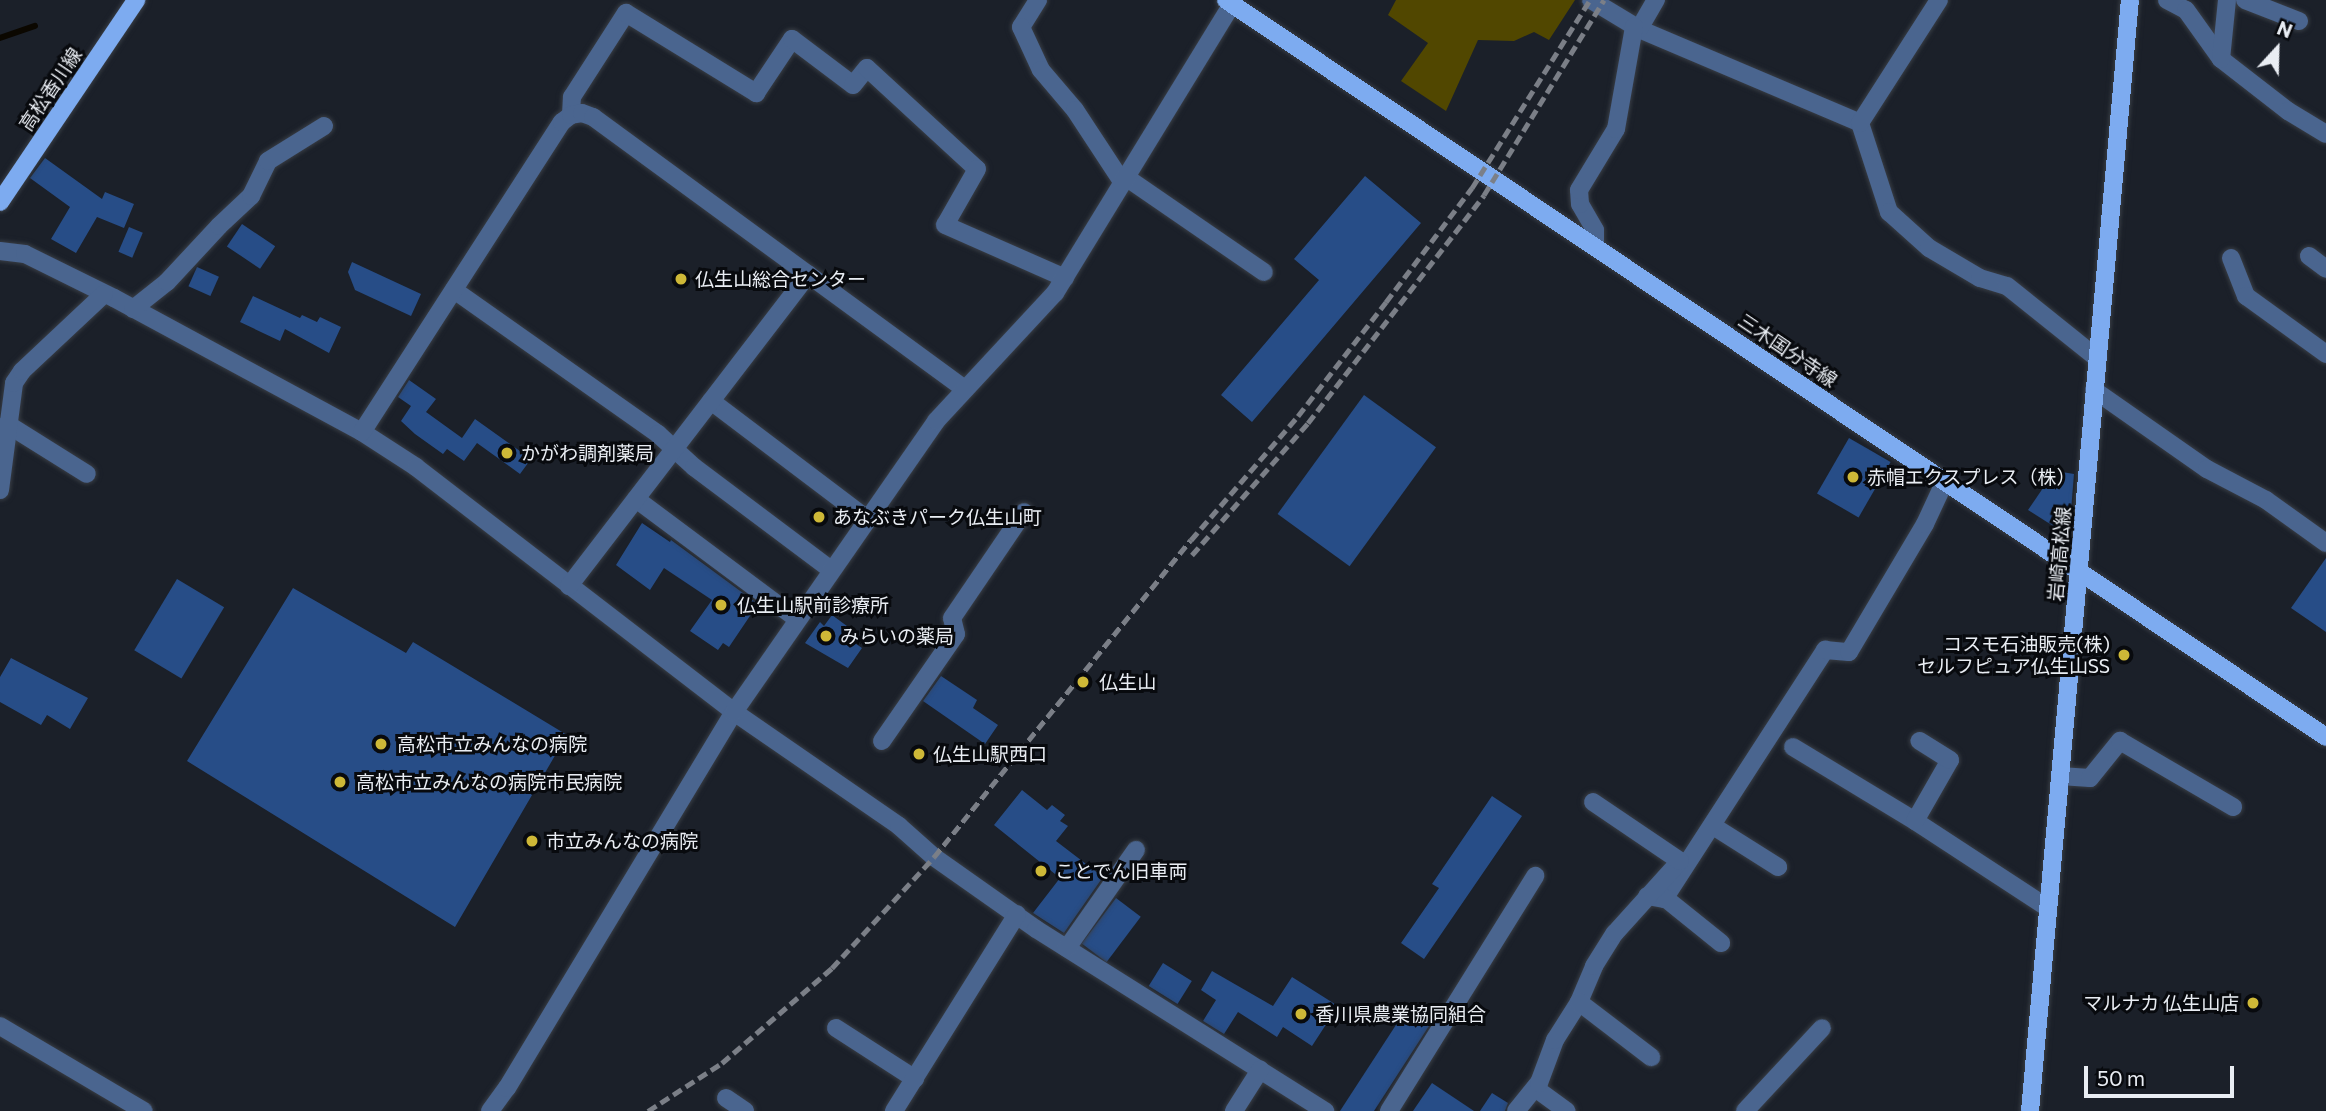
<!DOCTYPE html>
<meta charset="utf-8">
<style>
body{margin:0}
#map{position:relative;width:2326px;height:1111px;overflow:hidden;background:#1b2029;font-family:Commissioner,"Noto Sans JP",sans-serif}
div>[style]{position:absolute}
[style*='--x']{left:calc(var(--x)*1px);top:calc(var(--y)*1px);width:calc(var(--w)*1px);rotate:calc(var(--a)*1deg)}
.green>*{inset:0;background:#514700}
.stream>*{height:6px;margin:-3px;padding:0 3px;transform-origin:3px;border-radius:3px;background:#0b0700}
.building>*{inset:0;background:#274d87;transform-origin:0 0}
.roads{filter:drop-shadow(0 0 2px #383d45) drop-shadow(0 0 2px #383d45)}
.minor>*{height:18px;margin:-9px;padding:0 9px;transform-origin:9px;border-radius:9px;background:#4a658f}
.major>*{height:18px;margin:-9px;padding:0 9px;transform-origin:9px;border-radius:9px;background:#7dabf0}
.rail>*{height:5px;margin-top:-2.5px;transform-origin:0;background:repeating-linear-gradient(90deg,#7b7f87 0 10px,transparent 0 15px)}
.dots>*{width:19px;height:19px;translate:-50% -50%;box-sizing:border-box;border:4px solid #080a0e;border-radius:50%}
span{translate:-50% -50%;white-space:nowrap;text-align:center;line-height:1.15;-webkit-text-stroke:6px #080a0e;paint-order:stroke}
.street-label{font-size:19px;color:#e9edf3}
.poi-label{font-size:19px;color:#e9edf3}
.left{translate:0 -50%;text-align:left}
.right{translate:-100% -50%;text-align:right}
.north{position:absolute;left:2242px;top:14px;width:70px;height:70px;-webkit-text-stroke:5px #080a0e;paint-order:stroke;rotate:22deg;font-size:19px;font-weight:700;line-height:28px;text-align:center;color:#e9edf3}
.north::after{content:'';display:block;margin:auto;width:24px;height:32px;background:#e9edf3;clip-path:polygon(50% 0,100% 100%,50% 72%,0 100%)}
.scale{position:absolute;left:2084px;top:1066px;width:150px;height:32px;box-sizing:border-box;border:4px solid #e9edf3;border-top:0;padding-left:9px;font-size:21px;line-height:24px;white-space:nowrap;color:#e9edf3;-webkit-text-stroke:5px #080a0e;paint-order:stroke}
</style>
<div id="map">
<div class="green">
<i style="clip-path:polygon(1396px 0,1575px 0,1549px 40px,1534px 32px,1514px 41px,1478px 40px,1446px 111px,1401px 81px,1428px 43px,1388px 15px)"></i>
</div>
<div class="stream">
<i style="--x:0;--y:38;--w:37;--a:-19"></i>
</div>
<div class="building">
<i style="clip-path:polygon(45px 158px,102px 199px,105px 192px,134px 204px,124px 228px,97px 217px,76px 253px,51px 239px,70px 207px,30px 178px)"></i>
<i style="clip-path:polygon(1365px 176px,1421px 223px,1252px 422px,1221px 395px,1319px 280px,1294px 259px)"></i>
<i style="left:242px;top:224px;width:40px;height:27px;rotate:34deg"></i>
<i style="left:129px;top:227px;width:15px;height:27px;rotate:23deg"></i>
<i style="clip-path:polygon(352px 262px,421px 294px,411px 316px,355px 290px,348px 272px)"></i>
<i style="left:197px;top:267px;width:24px;height:21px;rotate:24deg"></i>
<i style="clip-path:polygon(253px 296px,300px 318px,302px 315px,317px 322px,320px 317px,341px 327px,329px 353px,285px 329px,280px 341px,240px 322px)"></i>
<i style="clip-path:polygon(409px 380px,436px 399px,426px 412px,462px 438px,475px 419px,531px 459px,520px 474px,477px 443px,464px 461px,447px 449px,443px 454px,415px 434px,401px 421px,411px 406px,398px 397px)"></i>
<i style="left:1364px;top:395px;width:89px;height:147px;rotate:36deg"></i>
<i style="left:1849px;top:438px;width:48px;height:64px;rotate:30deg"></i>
<i style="clip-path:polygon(2062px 472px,2074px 474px,2069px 536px,2028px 510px,2043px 488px)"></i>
<i style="clip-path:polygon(642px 523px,670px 542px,671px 540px,758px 604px,729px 647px,723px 643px,718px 650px,690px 631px,712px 600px,664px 568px,650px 590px,616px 565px)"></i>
<i style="clip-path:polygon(2326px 558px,2326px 632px,2291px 608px)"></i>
<i style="left:177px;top:579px;width:55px;height:83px;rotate:31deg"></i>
<i style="clip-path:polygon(293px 588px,406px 653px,413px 642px,567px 735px,455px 927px,187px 761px)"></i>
<i style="clip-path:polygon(832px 615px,851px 629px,846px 637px,862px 648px,848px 668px,805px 643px,820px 622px,824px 626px)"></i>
<i style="clip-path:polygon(11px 658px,88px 698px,70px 729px,47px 715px,41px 725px,0 702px,0 677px)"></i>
<i style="clip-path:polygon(941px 676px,977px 700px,973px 708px,998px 725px,985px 744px,923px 701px)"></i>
<i style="clip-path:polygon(1022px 790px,1047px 810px,1052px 805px,1065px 815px,1060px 821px,1068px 826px,1056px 841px,1103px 877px,1064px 933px,1033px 913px,1060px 878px,994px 825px)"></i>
<i style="clip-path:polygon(1492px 796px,1522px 816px,1424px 959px,1401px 943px,1439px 888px,1432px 884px)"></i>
<i style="left:1116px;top:898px;width:31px;height:57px;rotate:37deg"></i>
<i style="left:1163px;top:963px;width:34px;height:27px;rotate:32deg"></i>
<i style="clip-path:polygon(1212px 971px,1273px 1006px,1292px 977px,1338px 1006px,1312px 1046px,1283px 1027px,1277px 1037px,1238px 1012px,1224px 1034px,1203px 1021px,1216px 1000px,1201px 990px)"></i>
<i style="clip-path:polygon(1407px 1008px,1431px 1023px,1374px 1111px,1340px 1111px)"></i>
<i style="clip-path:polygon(1432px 1083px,1474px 1111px,1413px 1111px)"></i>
<i style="clip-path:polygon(1492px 1093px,1508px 1103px,1505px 1111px,1480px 1111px)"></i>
</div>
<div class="roads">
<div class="minor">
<i style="--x:1038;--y:0;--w:32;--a:122"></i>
<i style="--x:1021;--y:27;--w:47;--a:65.1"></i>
<i style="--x:1041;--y:70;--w:52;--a:49.6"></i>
<i style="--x:1075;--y:110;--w:87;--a:56.7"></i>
<i style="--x:1591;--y:0;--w:56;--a:31.1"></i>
<i style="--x:1639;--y:29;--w:240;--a:23"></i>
<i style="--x:1860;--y:123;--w:94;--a:72"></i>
<i style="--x:1889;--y:212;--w:54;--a:42"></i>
<i style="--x:1929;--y:248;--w:59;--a:30.5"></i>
<i style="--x:1980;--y:278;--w:28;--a:17"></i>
<i style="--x:2007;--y:286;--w:115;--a:38.7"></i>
<i style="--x:2167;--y:0;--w:21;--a:28"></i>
<i style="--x:2186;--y:10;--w:60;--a:54.5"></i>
<i style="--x:2221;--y:59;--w:85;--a:37.8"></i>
<i style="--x:2288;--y:111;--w:44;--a:31.2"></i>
<i style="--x:2245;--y:0;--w:58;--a:21.3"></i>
<i style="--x:1639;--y:29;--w:34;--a:-60"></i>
<i style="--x:2221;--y:59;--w:59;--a:-84.2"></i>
<i style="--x:571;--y:115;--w:18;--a:-87"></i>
<i style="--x:572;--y:97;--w:100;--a:-57.3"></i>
<i style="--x:626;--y:13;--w:153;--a:31.6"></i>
<i style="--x:756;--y:93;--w:65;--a:-56.3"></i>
<i style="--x:792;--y:39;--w:76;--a:37"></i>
<i style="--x:853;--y:85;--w:22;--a:-51"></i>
<i style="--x:867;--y:68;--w:149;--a:42.6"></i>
<i style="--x:977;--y:169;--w:64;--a:119.7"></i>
<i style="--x:945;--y:225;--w:131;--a:23.8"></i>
<i style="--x:1860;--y:123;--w:146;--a:-57.3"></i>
<i style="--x:1127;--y:178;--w:166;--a:34.5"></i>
<i style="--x:1595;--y:246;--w:16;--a:-90"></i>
<i style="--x:1595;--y:230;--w:30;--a:-120"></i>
<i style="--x:1580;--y:204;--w:14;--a:-94"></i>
<i style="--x:1579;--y:190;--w:71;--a:-58.8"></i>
<i style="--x:1616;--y:129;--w:104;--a:-80"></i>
<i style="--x:0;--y:251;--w:25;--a:7"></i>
<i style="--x:25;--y:254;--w:99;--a:26.3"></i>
<i style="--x:114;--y:298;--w:282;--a:28.4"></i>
<i style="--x:362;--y:432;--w:64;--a:32.9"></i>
<i style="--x:416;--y:467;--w:401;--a:37.6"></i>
<i style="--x:734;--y:712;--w:201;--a:34.6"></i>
<i style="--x:899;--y:826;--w:47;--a:41.5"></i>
<i style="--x:934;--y:857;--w:125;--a:35.2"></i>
<i style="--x:1036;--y:929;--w:342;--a:32.2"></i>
<i style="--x:2309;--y:256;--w:21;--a:37"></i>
<i style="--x:2231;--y:258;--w:41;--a:68.5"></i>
<i style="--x:2246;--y:296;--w:99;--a:35.9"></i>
<i style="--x:454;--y:290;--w:250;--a:35.2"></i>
<i style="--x:658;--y:434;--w:49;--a:42.5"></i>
<i style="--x:694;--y:467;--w:171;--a:36.9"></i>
<i style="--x:133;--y:309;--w:43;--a:-38.5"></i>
<i style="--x:167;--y:282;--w:76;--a:-47.1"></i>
<i style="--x:219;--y:226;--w:44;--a:-43.2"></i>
<i style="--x:251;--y:196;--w:39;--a:-64"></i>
<i style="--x:268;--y:161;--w:66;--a:-32"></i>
<i style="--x:2094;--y:390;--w:138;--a:35"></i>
<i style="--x:2207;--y:469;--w:67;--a:27.7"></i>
<i style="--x:2266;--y:500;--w:74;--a:35.6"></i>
<i style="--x:711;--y:401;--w:196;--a:37.1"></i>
<i style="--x:7;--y:424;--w:94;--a:32"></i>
<i style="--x:362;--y:432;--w:369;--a:-57.2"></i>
<i style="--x:562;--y:122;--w:11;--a:-38"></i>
<i style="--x:571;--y:115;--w:11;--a:-10"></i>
<i style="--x:582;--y:113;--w:12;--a:20"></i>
<i style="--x:593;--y:117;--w:461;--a:36.2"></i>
<i style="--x:0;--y:490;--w:108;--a:-82.5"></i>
<i style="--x:14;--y:383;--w:14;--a:-56"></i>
<i style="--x:22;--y:371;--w:112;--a:-43.2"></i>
<i style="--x:636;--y:499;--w:201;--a:36.7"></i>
<i style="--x:569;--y:586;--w:393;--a:-52.5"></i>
<i style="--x:882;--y:741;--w:130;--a:-55.3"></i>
<i style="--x:956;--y:634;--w:16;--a:-104"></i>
<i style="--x:952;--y:618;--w:128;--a:-55.8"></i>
<i style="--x:1793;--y:747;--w:143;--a:31.2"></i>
<i style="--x:1915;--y:821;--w:159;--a:33.2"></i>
<i style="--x:2060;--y:776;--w:30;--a:4"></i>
<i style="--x:2090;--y:778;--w:48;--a:-51"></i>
<i style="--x:2120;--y:741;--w:131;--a:30.3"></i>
<i style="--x:1915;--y:821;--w:70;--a:-60.2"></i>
<i style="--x:1950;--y:760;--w:36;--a:-148"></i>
<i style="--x:1713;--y:826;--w:77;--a:32.2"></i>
<i style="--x:1647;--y:896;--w:17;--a:10"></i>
<i style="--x:1664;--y:899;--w:297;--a:-57.1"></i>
<i style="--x:1825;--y:650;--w:24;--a:5"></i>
<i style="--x:1849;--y:652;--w:149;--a:-59.3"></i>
<i style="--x:1925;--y:524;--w:47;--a:-65.1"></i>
<i style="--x:1665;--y:898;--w:72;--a:38.8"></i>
<i style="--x:1067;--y:948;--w:120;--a:-54.9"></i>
<i style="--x:1579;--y:1002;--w:39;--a:-67"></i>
<i style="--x:1594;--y:966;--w:39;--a:-58"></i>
<i style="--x:1615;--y:933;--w:97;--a:-47.9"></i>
<i style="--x:1680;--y:861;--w:105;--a:-145.9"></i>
<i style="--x:0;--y:1026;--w:167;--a:30.6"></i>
<i style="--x:836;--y:1028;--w:94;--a:32.8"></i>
<i style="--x:1535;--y:1088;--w:39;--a:36"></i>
<i style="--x:726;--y:1098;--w:23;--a:34"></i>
<i style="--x:490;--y:1111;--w:29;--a:-54"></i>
<i style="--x:507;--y:1088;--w:439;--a:-58.9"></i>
<i style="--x:734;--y:712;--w:354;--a:-55.2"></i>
<i style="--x:936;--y:421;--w:175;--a:-47.1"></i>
<i style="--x:1055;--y:293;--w:339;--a:-58.5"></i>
<i style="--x:894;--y:1111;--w:232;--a:-58"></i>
<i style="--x:1234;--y:1111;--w:49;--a:-57.6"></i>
<i style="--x:1389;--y:1111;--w:277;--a:-58.1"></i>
<i style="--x:1516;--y:1111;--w:36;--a:-51"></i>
<i style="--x:1539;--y:1083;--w:46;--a:-69.6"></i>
<i style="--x:1555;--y:1040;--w:45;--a:-57.7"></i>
<i style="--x:1579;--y:1002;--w:91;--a:37.4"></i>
<i style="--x:1745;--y:1111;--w:113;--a:-47.1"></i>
</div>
<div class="major">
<i style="--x:1226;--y:0;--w:1324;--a:33.82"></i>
<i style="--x:0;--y:202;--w:244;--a:-56"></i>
<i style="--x:2030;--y:1111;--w:1115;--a:-84.86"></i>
</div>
</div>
<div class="rail">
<i style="--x:1192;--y:555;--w:176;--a:-48.7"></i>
<i style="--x:1308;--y:423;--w:288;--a:-52.3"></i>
<i style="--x:1484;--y:195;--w:229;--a:-58.4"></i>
<i style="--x:648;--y:1111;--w:88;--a:-33"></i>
<i style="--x:722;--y:1063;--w:145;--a:-40.8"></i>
<i style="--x:832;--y:968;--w:151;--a:-47.4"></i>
<i style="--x:934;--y:857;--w:408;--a:-51"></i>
<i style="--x:1191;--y:540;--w:164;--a:-49.2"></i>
<i style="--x:1298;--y:416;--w:144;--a:-52.3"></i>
<i style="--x:1386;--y:302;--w:143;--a:-53"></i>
<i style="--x:1472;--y:188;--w:222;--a:-57.9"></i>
</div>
<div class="dots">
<i style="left:681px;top:279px;background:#ceb837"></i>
<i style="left:507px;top:453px;background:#ceb837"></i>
<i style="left:1853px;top:477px;background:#ceb837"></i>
<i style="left:819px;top:517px;background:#ceb837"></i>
<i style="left:721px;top:605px;background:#ceb837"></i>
<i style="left:826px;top:636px;background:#ceb837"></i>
<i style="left:2124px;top:655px;background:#ceb837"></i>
<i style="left:1083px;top:682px;background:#ceb837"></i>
<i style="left:381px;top:744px;background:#ceb837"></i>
<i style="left:919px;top:754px;background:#ceb837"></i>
<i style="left:340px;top:782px;background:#ceb837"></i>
<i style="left:532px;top:841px;background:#ceb837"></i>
<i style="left:1041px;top:871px;background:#ceb837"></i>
<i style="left:2253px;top:1003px;background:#ceb837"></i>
<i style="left:1301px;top:1014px;background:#ceb837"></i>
</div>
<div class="street-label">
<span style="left:50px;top:89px;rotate:-56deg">高松香川線</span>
<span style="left:1788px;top:350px;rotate:34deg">三木国分寺線</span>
<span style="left:2059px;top:554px;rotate:-85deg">岩崎高松線</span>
</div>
<div class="poi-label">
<span class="left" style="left:695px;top:279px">仏生山総合センター</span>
<span class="left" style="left:521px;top:453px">かがわ調剤薬局</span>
<span class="left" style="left:1867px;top:477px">赤帽エクスプレス（株）</span>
<span class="left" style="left:833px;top:517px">あなぶきパーク仏生山町</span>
<span class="left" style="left:737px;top:605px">仏生山駅前診療所</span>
<span class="left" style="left:840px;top:636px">みらいの薬局</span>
<span class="right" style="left:2110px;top:655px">コスモ石油販売(株)<br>セルフピュア仏生山SS</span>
<span class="left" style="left:1099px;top:682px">仏生山</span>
<span class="left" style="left:397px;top:744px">高松市立みんなの病院</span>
<span class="left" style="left:933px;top:754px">仏生山駅西口</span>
<span class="left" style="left:356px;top:782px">高松市立みんなの病院市民病院</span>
<span class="left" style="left:546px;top:841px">市立みんなの病院</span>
<span class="left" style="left:1055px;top:871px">ことでん旧車両</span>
<span class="right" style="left:2239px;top:1003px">マルナカ 仏生山店</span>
<span class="left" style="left:1315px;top:1014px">香川県農業協同組合</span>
</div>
<div class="north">N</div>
<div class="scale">50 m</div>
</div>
